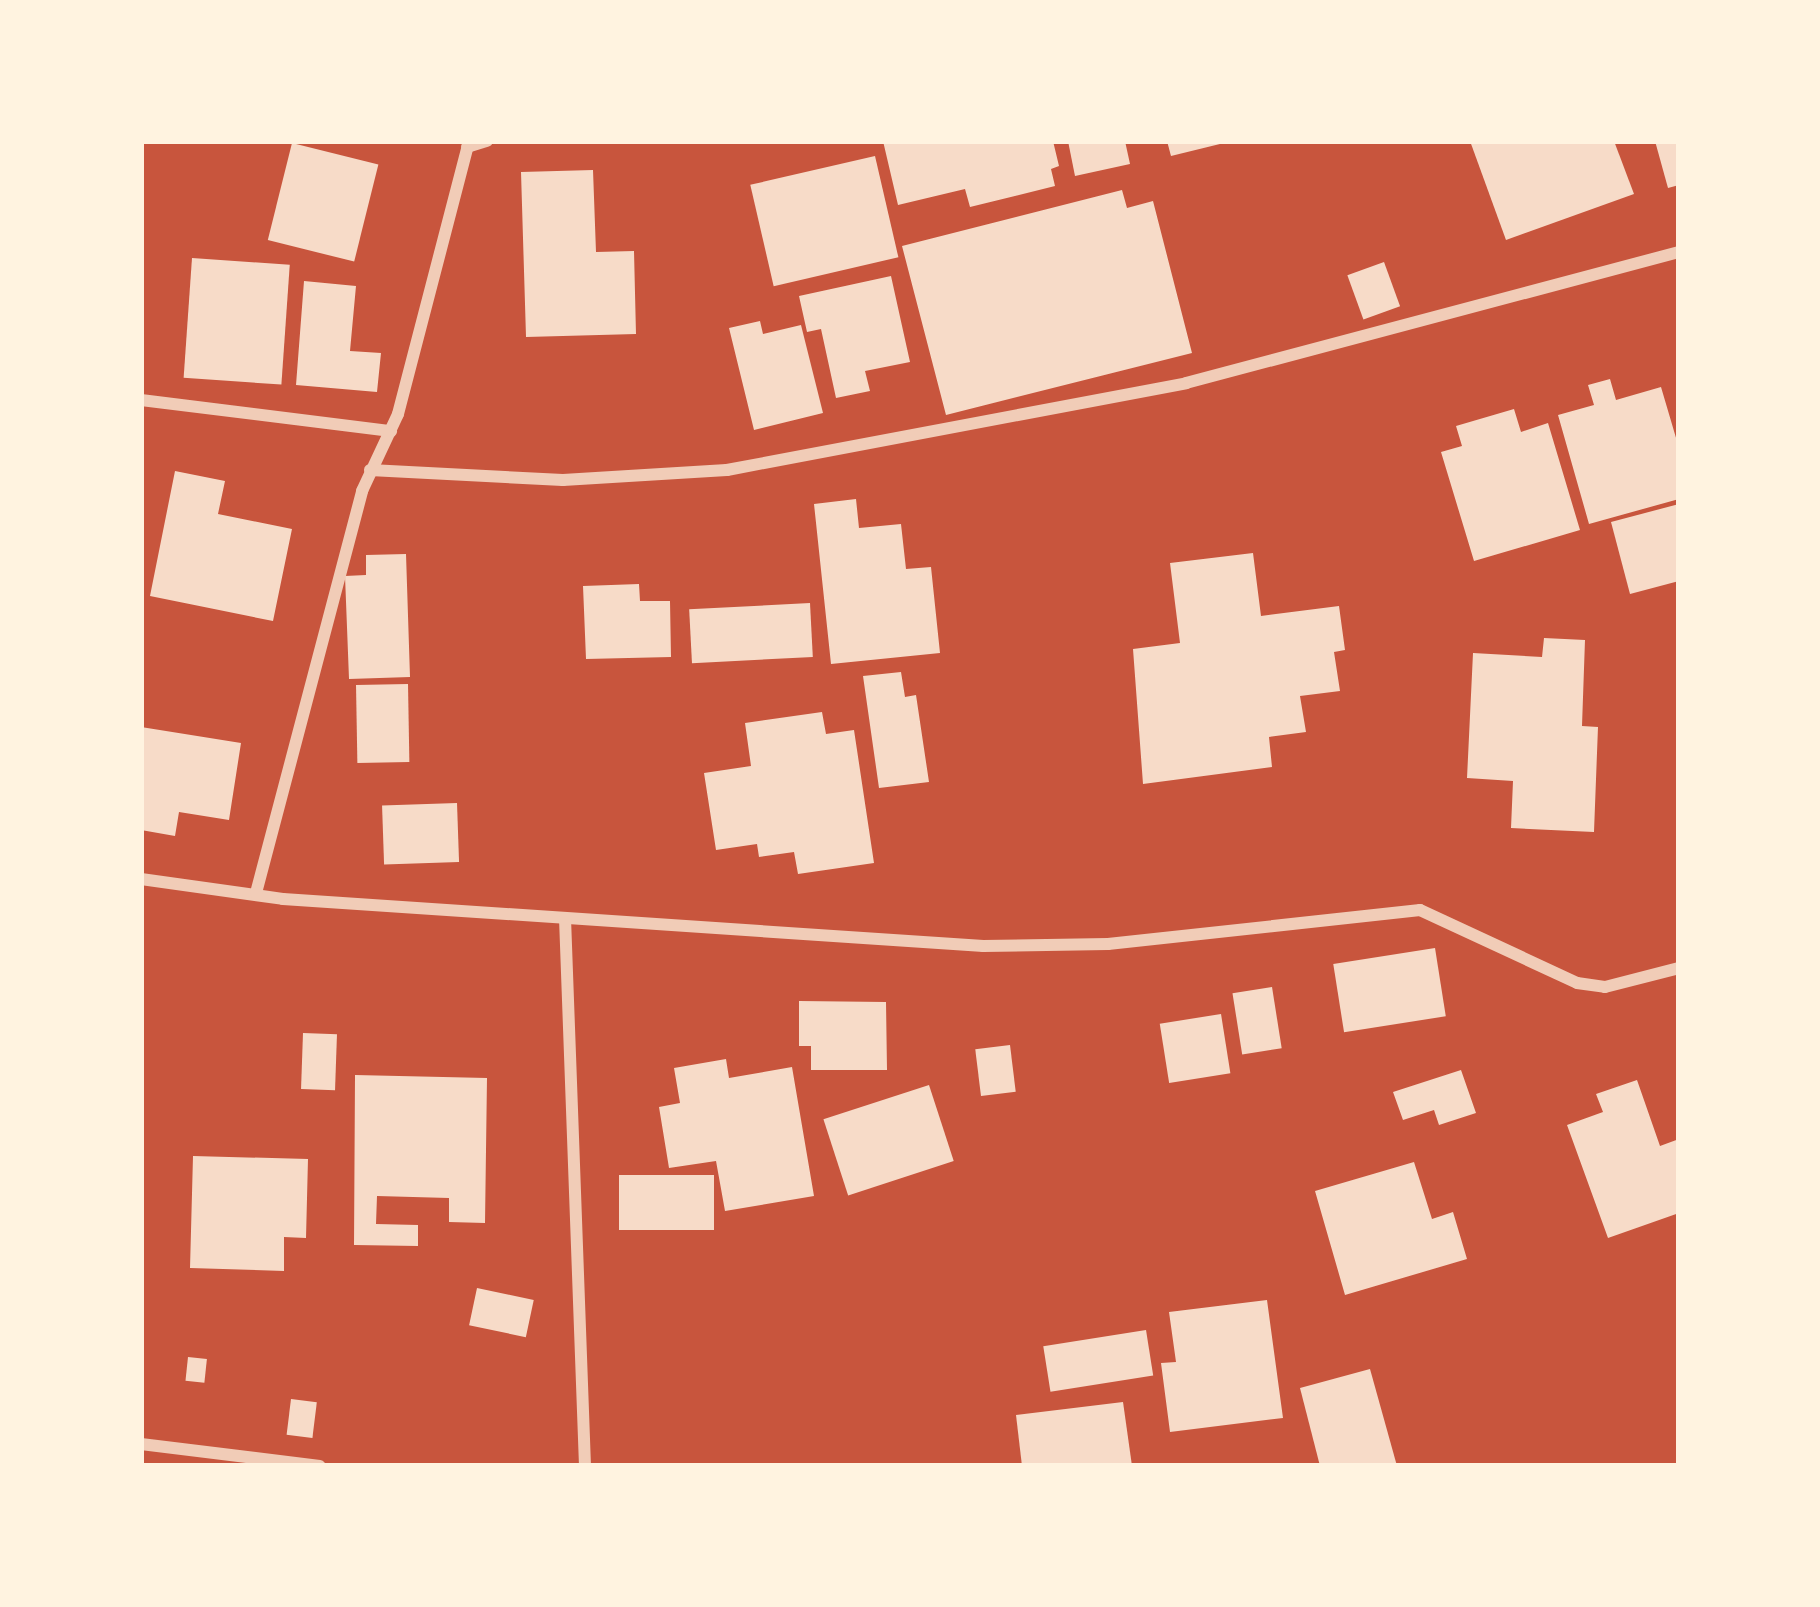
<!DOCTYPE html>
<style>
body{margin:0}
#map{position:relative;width:1820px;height:1607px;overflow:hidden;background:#c8553d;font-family:Georgia,serif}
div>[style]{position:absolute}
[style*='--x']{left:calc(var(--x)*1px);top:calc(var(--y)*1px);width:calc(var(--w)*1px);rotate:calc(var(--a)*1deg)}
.building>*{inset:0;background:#f7dbc8;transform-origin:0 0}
.minor>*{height:12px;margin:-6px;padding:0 6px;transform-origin:6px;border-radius:6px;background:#f1ccb7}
span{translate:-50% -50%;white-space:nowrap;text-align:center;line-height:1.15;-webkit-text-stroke:9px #fff3e0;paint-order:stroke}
.frame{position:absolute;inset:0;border:144px solid #fff3e0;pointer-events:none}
</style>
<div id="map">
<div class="building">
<i style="clip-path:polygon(883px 141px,1053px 141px,1059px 166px,1051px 169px,1055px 186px,970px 207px,965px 189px,898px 205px)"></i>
<i style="clip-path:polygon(1068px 141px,1125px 141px,1130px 164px,1075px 176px)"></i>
<i style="clip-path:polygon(1167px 141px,1224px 141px,1224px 143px,1171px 156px)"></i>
<i style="clip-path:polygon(1470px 141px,1614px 141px,1634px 194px,1506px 240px)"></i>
<i style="clip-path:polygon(1655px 141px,1679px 141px,1679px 185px,1668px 188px)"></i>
<i style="left:292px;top:143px;width:89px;height:100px;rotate:14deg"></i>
<i style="left:875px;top:156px;width:104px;height:128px;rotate:77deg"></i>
<i style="clip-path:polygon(593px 170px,596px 252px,634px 251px,636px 334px,526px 337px,521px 172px)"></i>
<i style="clip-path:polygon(1122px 190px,1127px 208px,1153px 201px,1192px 353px,946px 415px,902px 246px)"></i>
<i style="left:192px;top:258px;width:98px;height:120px;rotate:4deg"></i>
<i style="left:1384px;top:262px;width:47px;height:39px;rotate:70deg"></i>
<i style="clip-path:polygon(891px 276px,910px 362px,865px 371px,870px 391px,836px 398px,821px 329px,807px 332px,799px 296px)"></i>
<i style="clip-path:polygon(304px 281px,356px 286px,350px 351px,381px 353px,377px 392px,296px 385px)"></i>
<i style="clip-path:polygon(760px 321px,763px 334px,801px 325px,823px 413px,754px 430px,729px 328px)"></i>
<i style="clip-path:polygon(1610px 379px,1616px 400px,1661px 387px,1679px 448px,1679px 499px,1589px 524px,1558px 415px,1594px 405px,1588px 385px)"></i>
<i style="clip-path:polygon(1514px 409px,1521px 432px,1548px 423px,1580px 530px,1474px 561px,1441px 452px,1462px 446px,1456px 426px)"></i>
<i style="clip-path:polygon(175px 471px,225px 481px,218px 514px,292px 529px,273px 621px,150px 596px)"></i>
<i style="clip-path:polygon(856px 499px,859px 528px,901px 524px,906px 569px,931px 567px,940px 653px,831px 664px,814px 504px)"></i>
<i style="clip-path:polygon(1679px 504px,1679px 581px,1630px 594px,1611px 522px)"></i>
<i style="clip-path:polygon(1253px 553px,1261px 616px,1339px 606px,1345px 650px,1334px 652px,1340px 691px,1300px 696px,1306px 732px,1269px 737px,1272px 767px,1143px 784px,1133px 649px,1180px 643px,1170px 563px)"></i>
<i style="clip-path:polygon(406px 554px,410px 677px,349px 679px,345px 576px,366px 575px,366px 555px)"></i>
<i style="clip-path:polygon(639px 584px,640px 601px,670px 601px,671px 657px,586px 659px,583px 586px)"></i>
<i style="left:810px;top:603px;width:54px;height:121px;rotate:87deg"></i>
<i style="clip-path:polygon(1544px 638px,1585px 640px,1582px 726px,1598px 727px,1594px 832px,1511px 828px,1513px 781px,1467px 778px,1473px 653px,1542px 657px)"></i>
<i style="clip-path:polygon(901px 672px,905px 697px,916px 695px,929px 782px,879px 788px,863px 676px)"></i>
<i style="left:408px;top:684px;width:78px;height:52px;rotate:89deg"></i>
<i style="clip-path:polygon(822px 712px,826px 734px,854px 730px,874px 863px,798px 874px,794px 852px,759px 857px,757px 844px,716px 850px,704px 773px,751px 766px,745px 723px)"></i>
<i style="clip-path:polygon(141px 727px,241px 743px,229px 820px,179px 812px,175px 836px,141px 830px)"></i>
<i style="left:457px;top:803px;width:59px;height:75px;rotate:88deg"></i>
<i style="left:1435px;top:948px;width:69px;height:103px;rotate:81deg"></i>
<i style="left:1272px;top:987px;width:62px;height:40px;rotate:81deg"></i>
<i style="clip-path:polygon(799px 1001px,886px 1002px,887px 1070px,811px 1070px,811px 1046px,799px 1046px)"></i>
<i style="left:1221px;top:1014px;width:60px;height:62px;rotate:81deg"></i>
<i style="left:303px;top:1033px;width:34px;height:56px;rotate:2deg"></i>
<i style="left:1010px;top:1045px;width:47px;height:35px;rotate:83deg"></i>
<i style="clip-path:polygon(726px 1059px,729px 1078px,792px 1067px,814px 1196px,725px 1211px,716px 1161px,669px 1168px,659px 1107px,680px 1103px,674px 1068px)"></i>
<i style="clip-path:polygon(1461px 1070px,1476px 1113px,1439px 1125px,1434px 1110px,1403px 1120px,1393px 1092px)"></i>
<i style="clip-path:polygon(355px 1075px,487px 1078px,485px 1223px,449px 1222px,449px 1198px,377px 1196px,376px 1224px,418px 1225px,418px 1246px,354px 1245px)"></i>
<i style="clip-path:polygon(1637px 1080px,1660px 1146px,1679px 1139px,1679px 1213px,1608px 1238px,1567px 1125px,1603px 1112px,1596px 1094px)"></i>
<i style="left:929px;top:1085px;width:80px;height:111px;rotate:72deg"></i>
<i style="clip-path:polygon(193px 1156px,308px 1159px,306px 1238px,284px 1237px,284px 1271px,190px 1268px)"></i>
<i style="clip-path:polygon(1414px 1162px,1432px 1219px,1453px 1212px,1467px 1259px,1345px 1295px,1315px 1191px)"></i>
<i style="left:619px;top:1175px;width:95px;height:55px"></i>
<i style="left:477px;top:1288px;width:58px;height:38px;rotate:12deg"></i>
<i style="clip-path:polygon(1267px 1300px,1283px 1418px,1170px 1432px,1161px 1363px,1176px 1362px,1169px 1312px)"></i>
<i style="left:1146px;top:1330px;width:46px;height:104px;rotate:81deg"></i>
<i style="left:188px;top:1357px;width:19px;height:24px;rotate:6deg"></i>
<i style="clip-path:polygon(1370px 1369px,1397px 1466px,1320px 1466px,1300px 1388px)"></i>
<i style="left:291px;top:1399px;width:26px;height:36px;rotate:7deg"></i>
<i style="clip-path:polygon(1123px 1402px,1132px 1466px,1022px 1466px,1016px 1415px)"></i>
</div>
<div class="minor">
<i style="--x:467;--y:147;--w:21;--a:-17"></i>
<i style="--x:141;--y:400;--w:252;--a:7.1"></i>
<i style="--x:370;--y:470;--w:193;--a:3"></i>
<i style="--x:563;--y:480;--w:164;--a:-3.5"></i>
<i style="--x:727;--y:470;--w:467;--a:-10.7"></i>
<i style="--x:1186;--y:383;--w:510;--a:-14.88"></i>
<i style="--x:141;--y:879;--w:143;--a:8"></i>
<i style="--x:283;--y:899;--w:702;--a:3.84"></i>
<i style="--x:983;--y:946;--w:125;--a:-0.9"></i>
<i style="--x:1108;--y:944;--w:314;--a:-6.2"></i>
<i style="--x:1420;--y:910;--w:173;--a:24.9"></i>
<i style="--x:1577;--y:983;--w:28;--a:8"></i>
<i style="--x:1605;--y:987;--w:76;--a:-14.4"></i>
<i style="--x:256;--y:893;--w:416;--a:-75.2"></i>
<i style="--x:362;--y:491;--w:85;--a:-64.9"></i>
<i style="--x:398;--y:414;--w:282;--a:-75.4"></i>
<i style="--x:565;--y:918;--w:548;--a:87.91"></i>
<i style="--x:141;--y:1444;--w:180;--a:7"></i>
</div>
<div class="frame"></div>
</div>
